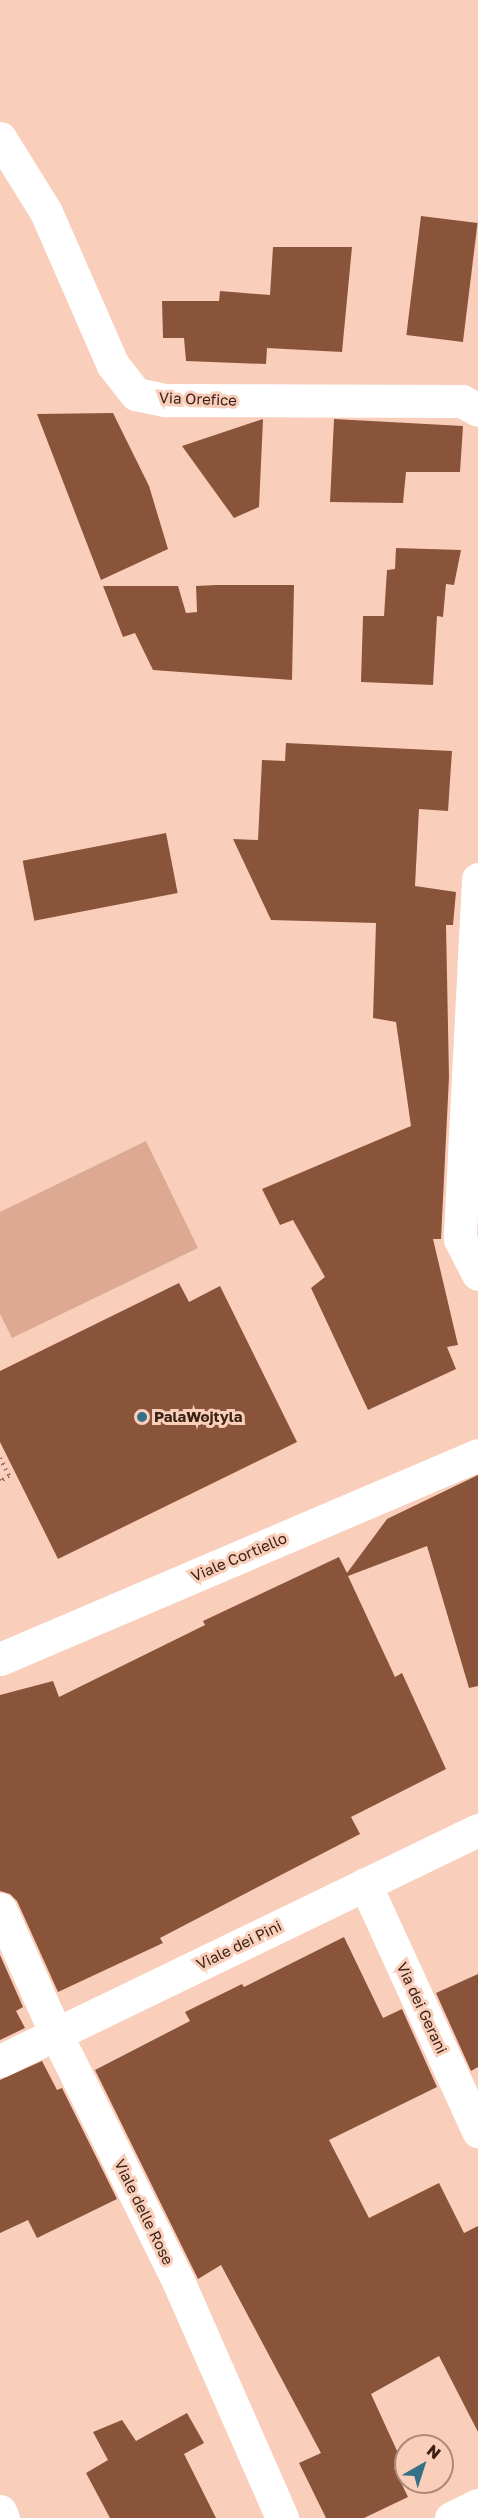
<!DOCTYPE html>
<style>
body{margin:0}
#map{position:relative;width:478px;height:2518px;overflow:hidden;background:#f9cebb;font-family:"Golos Text",sans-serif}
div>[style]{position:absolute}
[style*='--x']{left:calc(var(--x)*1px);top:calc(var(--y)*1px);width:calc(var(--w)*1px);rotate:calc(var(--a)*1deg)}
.green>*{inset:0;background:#dda992}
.building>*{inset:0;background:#8a543b;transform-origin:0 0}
.path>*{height:4px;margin-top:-2px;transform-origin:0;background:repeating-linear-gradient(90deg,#977465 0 1.5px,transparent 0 6px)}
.street>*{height:33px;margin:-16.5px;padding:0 16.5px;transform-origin:16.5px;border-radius:16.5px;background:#fff}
.dots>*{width:16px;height:16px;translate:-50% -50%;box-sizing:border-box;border:3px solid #f9cebb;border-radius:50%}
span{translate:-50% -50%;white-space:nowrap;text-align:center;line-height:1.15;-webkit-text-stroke:6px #f9cebb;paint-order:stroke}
.street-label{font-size:15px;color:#3c2216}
.poi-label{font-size:15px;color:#3c2216;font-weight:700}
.left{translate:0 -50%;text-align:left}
.north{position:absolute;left:394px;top:2434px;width:60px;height:60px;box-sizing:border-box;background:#f9cebb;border:2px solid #ad8979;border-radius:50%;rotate:39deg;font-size:16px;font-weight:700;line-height:24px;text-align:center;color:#3c2216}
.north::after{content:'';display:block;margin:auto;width:21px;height:27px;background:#347187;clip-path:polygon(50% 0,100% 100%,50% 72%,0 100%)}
</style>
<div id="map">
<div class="green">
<i style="clip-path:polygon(146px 1141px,198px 1248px,12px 1338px,0 1314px,0 1212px)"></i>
</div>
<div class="building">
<i style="left:421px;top:216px;width:57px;height:120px;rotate:7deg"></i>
<i style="clip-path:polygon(273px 247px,352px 247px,342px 352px,267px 348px,266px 364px,186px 361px,184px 338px,163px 338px,162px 301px,219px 301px,220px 291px,270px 295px)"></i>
<i style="clip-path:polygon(113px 413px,149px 486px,168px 549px,101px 580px,37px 414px)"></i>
<i style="clip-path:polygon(263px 419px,259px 507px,234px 518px,182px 446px)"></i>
<i style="clip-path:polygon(334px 419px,463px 426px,460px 472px,406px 472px,403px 503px,330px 502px)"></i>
<i style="clip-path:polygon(396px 548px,461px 550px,454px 585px,446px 584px,443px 617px,437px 616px,433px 685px,361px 682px,363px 616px,384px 616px,387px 570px,395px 569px)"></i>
<i style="clip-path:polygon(216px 585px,294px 585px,292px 680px,153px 670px,135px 633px,123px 637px,103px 586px,178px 586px,186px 613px,197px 612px,196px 586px)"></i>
<i style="clip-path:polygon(286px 743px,452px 751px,448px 811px,419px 809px,415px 886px,456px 892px,453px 925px,446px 925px,449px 1077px,441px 1239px,433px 1239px,458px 1345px,447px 1347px,456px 1369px,368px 1410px,311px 1288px,325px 1277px,293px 1220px,280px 1225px,262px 1189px,411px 1126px,396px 1022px,373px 1018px,376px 923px,271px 920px,233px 839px,258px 840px,262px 760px,285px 761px)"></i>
<i style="left:166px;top:833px;width:61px;height:146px;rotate:79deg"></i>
<i style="clip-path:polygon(179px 1283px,189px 1302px,220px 1286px,297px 1442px,58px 1559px,0 1442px,0 1371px)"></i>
<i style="clip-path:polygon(478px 1475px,478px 1686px,469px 1688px,427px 1546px,348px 1576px,395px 1677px,402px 1673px,446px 1769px,351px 1817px,360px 1834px,160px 1938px,163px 1943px,58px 1992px,17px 1901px,10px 1894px,0 1891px,0 1695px,53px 1681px,59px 1697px,205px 1625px,203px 1621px,339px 1557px,347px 1573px,387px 1519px)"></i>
<i style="clip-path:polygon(344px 1937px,383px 2018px,402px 2009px,437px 2087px,329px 2140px,369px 2218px,439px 2183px,464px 2233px,478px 2226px,478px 2432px,439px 2356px,371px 2394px,403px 2464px,394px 2468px,408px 2497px,364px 2518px,326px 2518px,299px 2463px,321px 2453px,221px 2265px,198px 2279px,95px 2070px,190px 2021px,185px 2012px,242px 1984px,244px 1987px)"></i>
<i style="clip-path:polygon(0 1955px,23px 2007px,16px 2011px,25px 2028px,0 2040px)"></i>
<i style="clip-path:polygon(478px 1974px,478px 2067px,471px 2071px,436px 1993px)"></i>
<i style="clip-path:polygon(42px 2061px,57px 2090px,62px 2088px,117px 2199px,37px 2238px,28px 2220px,0 2233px,0 2080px)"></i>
<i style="clip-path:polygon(187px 2413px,204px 2443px,184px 2454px,216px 2518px,110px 2518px,86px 2473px,108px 2460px,93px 2432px,122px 2420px,136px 2441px)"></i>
</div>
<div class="path">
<i style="--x:0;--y:1458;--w:20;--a:63"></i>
<i style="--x:9;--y:1476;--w:8;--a:150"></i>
<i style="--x:2;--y:1480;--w:4;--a:-117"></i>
</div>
<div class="street">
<i style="--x:0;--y:138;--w:87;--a:58.1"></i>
<i style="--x:46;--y:212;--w:167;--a:66.4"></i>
<i style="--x:113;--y:365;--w:37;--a:52"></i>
<i style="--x:136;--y:394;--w:30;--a:12"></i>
<i style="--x:165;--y:400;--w:297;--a:0.2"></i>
<i style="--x:462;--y:401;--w:18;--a:29"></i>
<i style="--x:478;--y:879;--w:360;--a:92.9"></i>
<i style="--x:460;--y:1239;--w:39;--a:63"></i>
<i style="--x:0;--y:1659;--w:520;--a:-23.11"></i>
<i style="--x:365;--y:1884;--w:272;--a:65.4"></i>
<i style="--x:0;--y:1909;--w:137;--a:65.9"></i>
<i style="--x:56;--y:2034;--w:278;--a:63.7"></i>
<i style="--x:179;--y:2283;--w:257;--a:66.3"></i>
<i style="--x:0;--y:2061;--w:531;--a:-25.79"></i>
<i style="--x:0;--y:2511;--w:8;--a:67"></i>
<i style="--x:451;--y:2518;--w:30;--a:-26"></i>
</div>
<div class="dots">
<i style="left:142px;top:1417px;background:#347187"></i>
</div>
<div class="street-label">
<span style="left:198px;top:399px;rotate:2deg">Via Orefice</span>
<span style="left:239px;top:1557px;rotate:-23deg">Viale Cortiello</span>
<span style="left:239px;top:1945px;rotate:-26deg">Viale dei Pini</span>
<span style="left:422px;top:2008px;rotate:65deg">Via dei Gerani</span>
<span style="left:144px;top:2212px;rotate:64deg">Viale delle Rose</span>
</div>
<div class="poi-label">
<span class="left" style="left:154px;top:1417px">PalaWojtyla</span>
</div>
<div class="north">N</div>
</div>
